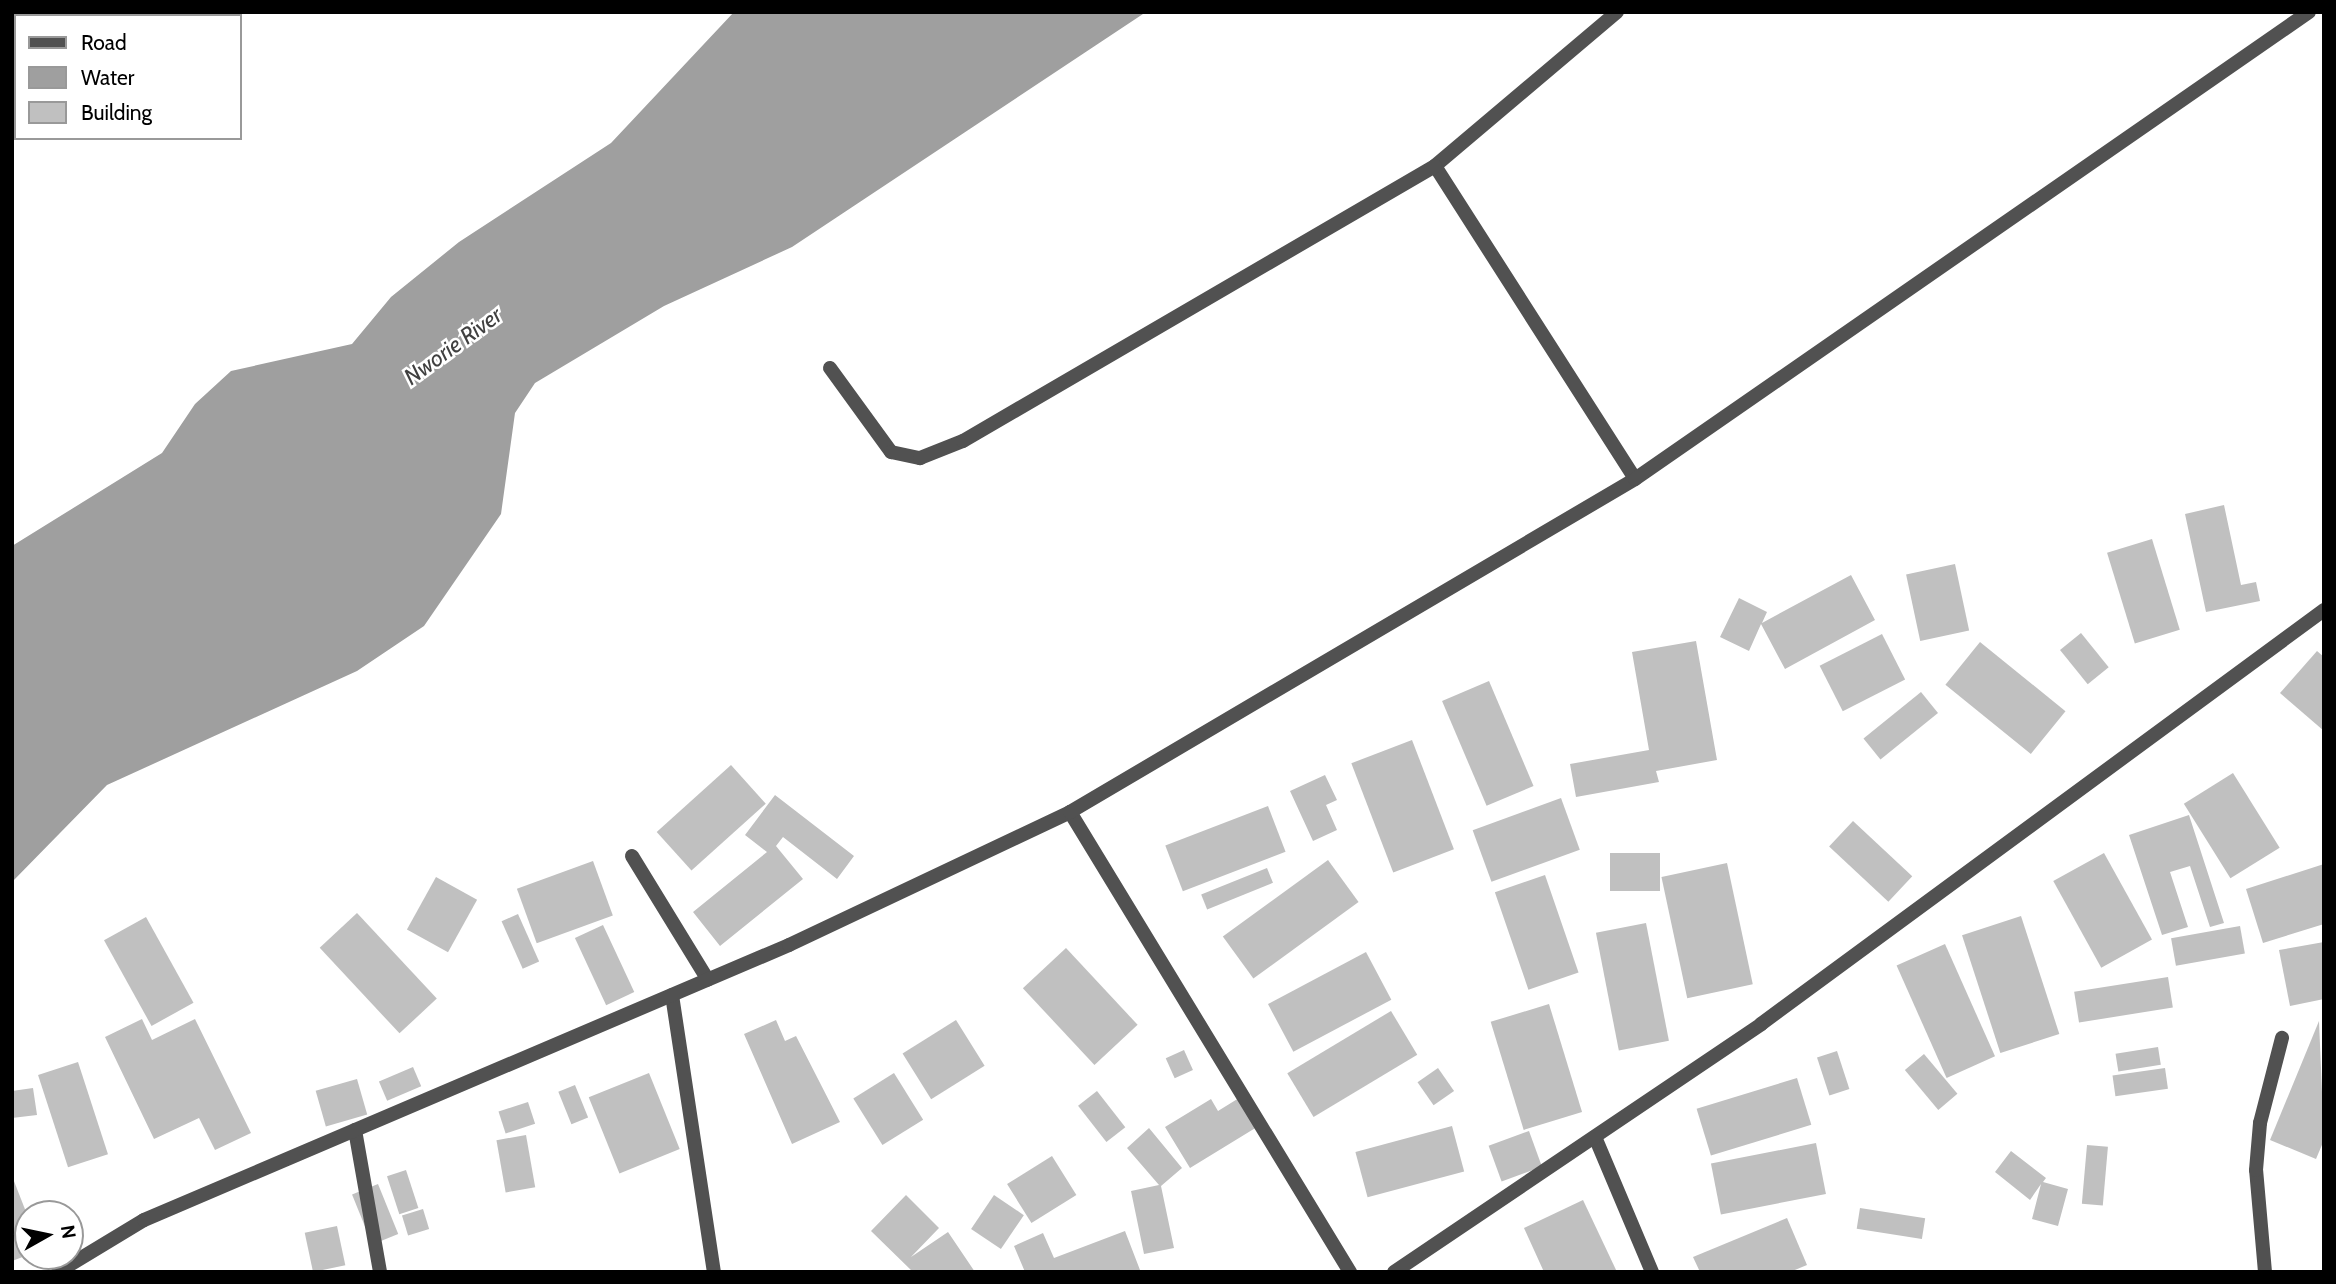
<!DOCTYPE html>
<style>
body{margin:0}
#map{position:relative;width:2336px;height:1284px;overflow:hidden;background:#fff;font-family:Cabin,sans-serif}
div>[style]{position:absolute}
[style*='--x']{left:calc(var(--x)*1px);top:calc(var(--y)*1px);width:calc(var(--w)*1px);rotate:calc(var(--a)*1deg)}
.water>*{inset:0;background:#9f9f9f}
.building>*{inset:0;background:#c0c0c0;transform-origin:0 0}
.lane>*{height:14px;margin:-7px;padding:0 7px;transform-origin:7px;border-radius:7px;background:#515151}
.street>*{height:14px;margin:-7px;padding:0 7px;transform-origin:7px;border-radius:7px;background:#515151}
span{translate:-50% -50%;white-space:nowrap;text-align:center;line-height:1.15;-webkit-text-stroke:5px #fff;paint-order:stroke}
.water-label{font-size:23px;color:#404040;font-style:italic}
.frame{position:absolute;inset:0;border:14px solid #000;pointer-events:none}
.legend{position:absolute;left:14px;top:14px;width:228px;height:126px;box-sizing:border-box;background:#fff;border:2px solid #999;margin:0;padding:9px 12px;list-style:none;font-size:21px;color:#000}
.legend li{display:flex;align-items:center;gap:14px;height:35px}
.legend b{width:35px;border:2px solid #999}
.north{position:absolute;left:14px;top:1200px;width:70px;height:70px;box-sizing:border-box;background:#fff;border:2px solid #999;border-radius:50%;rotate:81deg;font-size:19px;font-weight:700;line-height:28px;text-align:center;color:#000}
.north::after{content:'';display:block;margin:auto;width:24px;height:32px;background:#000;clip-path:polygon(50% 0,100% 100%,50% 72%,0 100%)}
</style>
<div id="map">
<div class="water">
<i style="clip-path:polygon(734px 12px,1146px 12px,792px 247px,664px 306px,535px 383px,515px 413px,501px 514px,424px 626px,357px 671px,107px 785px,12px 882px,12px 546px,162px 453px,195px 404px,231px 371px,352px 344px,391px 297px,459px 242px,611px 143px)"></i>
</div>
<div class="building">
<i style="clip-path:polygon(2224px 505px,2241px 585px,2256px 582px,2260px 601px,2206px 612px,2185px 514px)"></i>
<i style="left:2152px;top:539px;width:95px;height:47px;rotate:73deg"></i>
<i style="left:1955px;top:564px;width:68px;height:50px;rotate:78deg"></i>
<i style="clip-path:polygon(1851px 575px,1875px 620px,1785px 669px,1761px 624px,1749px 651px,1720px 637px,1739px 598px,1767px 612px,1762px 623px)"></i>
<i style="left:2081px;top:633px;width:44px;height:27px;rotate:51deg"></i>
<i style="left:1882px;top:634px;width:51px;height:70px;rotate:63deg"></i>
<i style="clip-path:polygon(1696px 641px,1717px 760px,1656px 771px,1659px 782px,1576px 797px,1570px 764px,1649px 750px,1632px 652px)"></i>
<i style="left:1980px;top:642px;width:110px;height:55px;rotate:39deg"></i>
<i style="clip-path:polygon(2317px 651px,2324px 657px,2324px 731px,2280px 693px)"></i>
<i style="left:1489px;top:681px;width:114px;height:51px;rotate:67deg"></i>
<i style="left:1921px;top:692px;width:27px;height:74px;rotate:51deg"></i>
<i style="left:1412px;top:740px;width:117px;height:65px;rotate:69deg"></i>
<i style="left:731px;top:765px;width:52px;height:100px;rotate:48deg"></i>
<i style="left:2233px;top:773px;width:88px;height:58px;rotate:58deg"></i>
<i style="clip-path:polygon(1325px 775px,1337px 800px,1326px 805px,1337px 830px,1313px 841px,1290px 791px)"></i>
<i style="clip-path:polygon(775px 795px,854px 856px,837px 879px,783px 837px,776px 846px,803px 879px,720px 946px,693px 912px,767px 852px,745px 835px)"></i>
<i style="left:1561px;top:798px;width:55px;height:94px;rotate:70deg"></i>
<i style="left:1268px;top:806px;width:49px;height:110px;rotate:69deg"></i>
<i style="clip-path:polygon(2189px 815px,2224px 923px,2210px 927px,2190px 866px,2170px 872px,2188px 927px,2162px 935px,2129px 835px)"></i>
<i style="left:1853px;top:821px;width:81px;height:35px;rotate:43deg"></i>
<i style="left:1610px;top:853px;width:50px;height:38px"></i>
<i style="left:2104px;top:853px;width:99px;height:58px;rotate:61deg"></i>
<i style="left:1328px;top:860px;width:52px;height:130px;rotate:54deg"></i>
<i style="left:593px;top:861px;width:58px;height:81px;rotate:70deg"></i>
<i style="left:1727px;top:863px;width:124px;height:67px;rotate:78deg"></i>
<i style="clip-path:polygon(2324px 864px,2324px 924px,2263px 943px,2246px 889px)"></i>
<i style="left:1267px;top:868px;width:16px;height:71px;rotate:68deg"></i>
<i style="left:1545px;top:875px;width:103px;height:53px;rotate:71deg"></i>
<i style="left:436px;top:877px;width:47px;height:60px;rotate:29deg"></i>
<i style="left:357px;top:913px;width:117px;height:51px;rotate:47deg"></i>
<i style="left:518px;top:914px;width:52px;height:18px;rotate:66deg"></i>
<i style="left:2021px;top:916px;width:124px;height:62px;rotate:72deg"></i>
<i style="left:146px;top:917px;width:98px;height:48px;rotate:61deg"></i>
<i style="left:1646px;top:923px;width:120px;height:51px;rotate:79deg"></i>
<i style="left:603px;top:925px;width:74px;height:31px;rotate:65deg"></i>
<i style="left:2240px;top:926px;width:28px;height:70px;rotate:80deg"></i>
<i style="clip-path:polygon(2324px 942px,2324px 999px,2290px 1006px,2279px 950px)"></i>
<i style="left:1945px;top:944px;width:123px;height:53px;rotate:66deg"></i>
<i style="left:1066px;top:948px;width:105px;height:59px;rotate:47deg"></i>
<i style="left:1366px;top:952px;width:54px;height:111px;rotate:62deg"></i>
<i style="left:2168px;top:977px;width:31px;height:95px;rotate:81deg"></i>
<i style="left:1549px;top:1004px;width:113px;height:61px;rotate:73deg"></i>
<i style="left:1391px;top:1011px;width:51px;height:121px;rotate:59deg"></i>
<i style="clip-path:polygon(142px 1019px,152px 1040px,195px 1019px,251px 1133px,215px 1150px,199px 1118px,154px 1139px,105px 1037px)"></i>
<i style="clip-path:polygon(776px 1020px,785px 1041px,796px 1036px,840px 1122px,792px 1144px,744px 1034px)"></i>
<i style="left:956px;top:1020px;width:54px;height:63px;rotate:58deg"></i>
<i style="clip-path:polygon(2319px 1021px,2324px 1140px,2316px 1159px,2270px 1140px)"></i>
<i style="left:2158px;top:1047px;width:18px;height:43px;rotate:81deg"></i>
<i style="left:1184px;top:1050px;width:22px;height:20px;rotate:66deg"></i>
<i style="left:1837px;top:1051px;width:40px;height:21px;rotate:72deg"></i>
<i style="left:1924px;top:1054px;width:52px;height:25px;rotate:50deg"></i>
<i style="left:78px;top:1062px;width:97px;height:42px;rotate:72deg"></i>
<i style="left:413px;top:1067px;width:21px;height:37px;rotate:67deg"></i>
<i style="left:1438px;top:1068px;width:28px;height:25px;rotate:55deg"></i>
<i style="left:2165px;top:1068px;width:21px;height:53px;rotate:82deg"></i>
<i style="left:649px;top:1073px;width:82px;height:65px;rotate:68deg"></i>
<i style="left:894px;top:1073px;width:55px;height:48px;rotate:58deg"></i>
<i style="left:1797px;top:1078px;width:49px;height:105px;rotate:73deg"></i>
<i style="left:357px;top:1079px;width:37px;height:43px;rotate:74deg"></i>
<i style="left:575px;top:1085px;width:35px;height:18px;rotate:68deg"></i>
<i style="clip-path:polygon(33px 1088px,37px 1115px,12px 1118px,12px 1091px)"></i>
<i style="left:1097px;top:1091px;width:46px;height:24px;rotate:52deg"></i>
<i style="clip-path:polygon(1239px 1098px,1257px 1127px,1190px 1168px,1165px 1127px,1211px 1099px,1218px 1111px)"></i>
<i style="left:528px;top:1102px;width:23px;height:31px;rotate:72deg"></i>
<i style="left:1452px;top:1126px;width:47px;height:100px;rotate:75deg"></i>
<i style="clip-path:polygon(1149px 1128px,1182px 1168px,1161px 1186px,1174px 1248px,1144px 1254px,1131px 1191px,1159px 1185px,1127px 1148px)"></i>
<i style="left:1529px;top:1131px;width:38px;height:43px;rotate:70deg"></i>
<i style="left:526px;top:1135px;width:53px;height:30px;rotate:80deg"></i>
<i style="left:1816px;top:1143px;width:52px;height:107px;rotate:79deg"></i>
<i style="left:2087px;top:1145px;width:21px;height:59px;rotate:5deg"></i>
<i style="clip-path:polygon(2011px 1151px,2046px 1178px,2043px 1182px,2068px 1189px,2058px 1226px,2032px 1219px,2041px 1184px,2030px 1200px,1995px 1172px)"></i>
<i style="left:1052px;top:1156px;width:46px;height:53px;rotate:58deg"></i>
<i style="left:406px;top:1170px;width:40px;height:20px;rotate:72deg"></i>
<i style="clip-path:polygon(12px 1176px,28px 1217px,28px 1255px,12px 1261px)"></i>
<i style="left:378px;top:1184px;width:54px;height:28px;rotate:68deg"></i>
<i style="clip-path:polygon(906px 1195px,939px 1228px,911px 1257px,948px 1232px,975px 1272px,913px 1272px,871px 1231px)"></i>
<i style="left:994px;top:1195px;width:36px;height:41px;rotate:34deg"></i>
<i style="clip-path:polygon(1583px 1200px,1617px 1272px,1544px 1272px,1524px 1228px)"></i>
<i style="left:1860px;top:1208px;width:66px;height:21px;rotate:9deg"></i>
<i style="left:423px;top:1209px;width:21px;height:22px;rotate:73deg"></i>
<i style="clip-path:polygon(1787px 1218px,1807px 1265px,1790px 1272px,1700px 1272px,1693px 1257px)"></i>
<i style="left:337px;top:1226px;width:40px;height:33px;rotate:78deg"></i>
<i style="clip-path:polygon(1125px 1231px,1140px 1270px,1135px 1272px,1025px 1272px,1014px 1246px,1043px 1233px,1054px 1258px)"></i>
</div>
<div class="lane">
<i style="--x:355;--y:1130;--w:144;--a:80"></i>
<i style="--x:2265;--y:1272;--w:102;--a:-95"></i>
<i style="--x:2256;--y:1170;--w:47;--a:-85.1"></i>
<i style="--x:2260;--y:1123;--w:88;--a:-75.5"></i>
</div>
<div class="street">
<i style="--x:1617;--y:12;--w:238;--a:139.8"></i>
<i style="--x:1435;--y:166;--w:371;--a:57.4"></i>
<i style="--x:166;--y:16;--w:11;--a:-22"></i>
<i style="--x:12;--y:71;--w:4;--a:-14"></i>
<i style="--x:830;--y:368;--w:104;--a:54"></i>
<i style="--x:891;--y:452;--w:30;--a:12"></i>
<i style="--x:920;--y:458;--w:46;--a:-21.6"></i>
<i style="--x:963;--y:441;--w:546;--a:-30.23"></i>
<i style="--x:1070;--y:812;--w:539;--a:58.67"></i>
<i style="--x:632;--y:856;--w:145;--a:58.5"></i>
<i style="--x:672;--y:995;--w:280;--a:81.4"></i>
<i style="--x:1595;--y:1137;--w:147;--a:67.1"></i>
<i style="--x:58;--y:1272;--w:100;--a:-31.2"></i>
<i style="--x:144;--y:1220;--w:701;--a:-23.09"></i>
<i style="--x:789;--y:945;--w:311;--a:-25.3"></i>
<i style="--x:1070;--y:812;--w:656;--a:-30.51"></i>
<i style="--x:1635;--y:479;--w:820;--a:-34.72"></i>
<i style="--x:1394;--y:1272;--w:443;--a:-34"></i>
<i style="--x:1761;--y:1024;--w:699;--a:-36.33"></i>
</div>
<div class="water-label">
<span style="left:453px;top:346px;rotate:-36deg">Nworie River</span>
</div>
<div class="frame"></div>
<ul class="legend">
<li><b style="height:9px;background:#515151"></b>Road</li>
<li><b style="height:19px;background:#9f9f9f"></b>Water</li>
<li><b style="height:19px;background:#c0c0c0"></b>Building</li>
</ul>
<div class="north">N</div>
</div>
